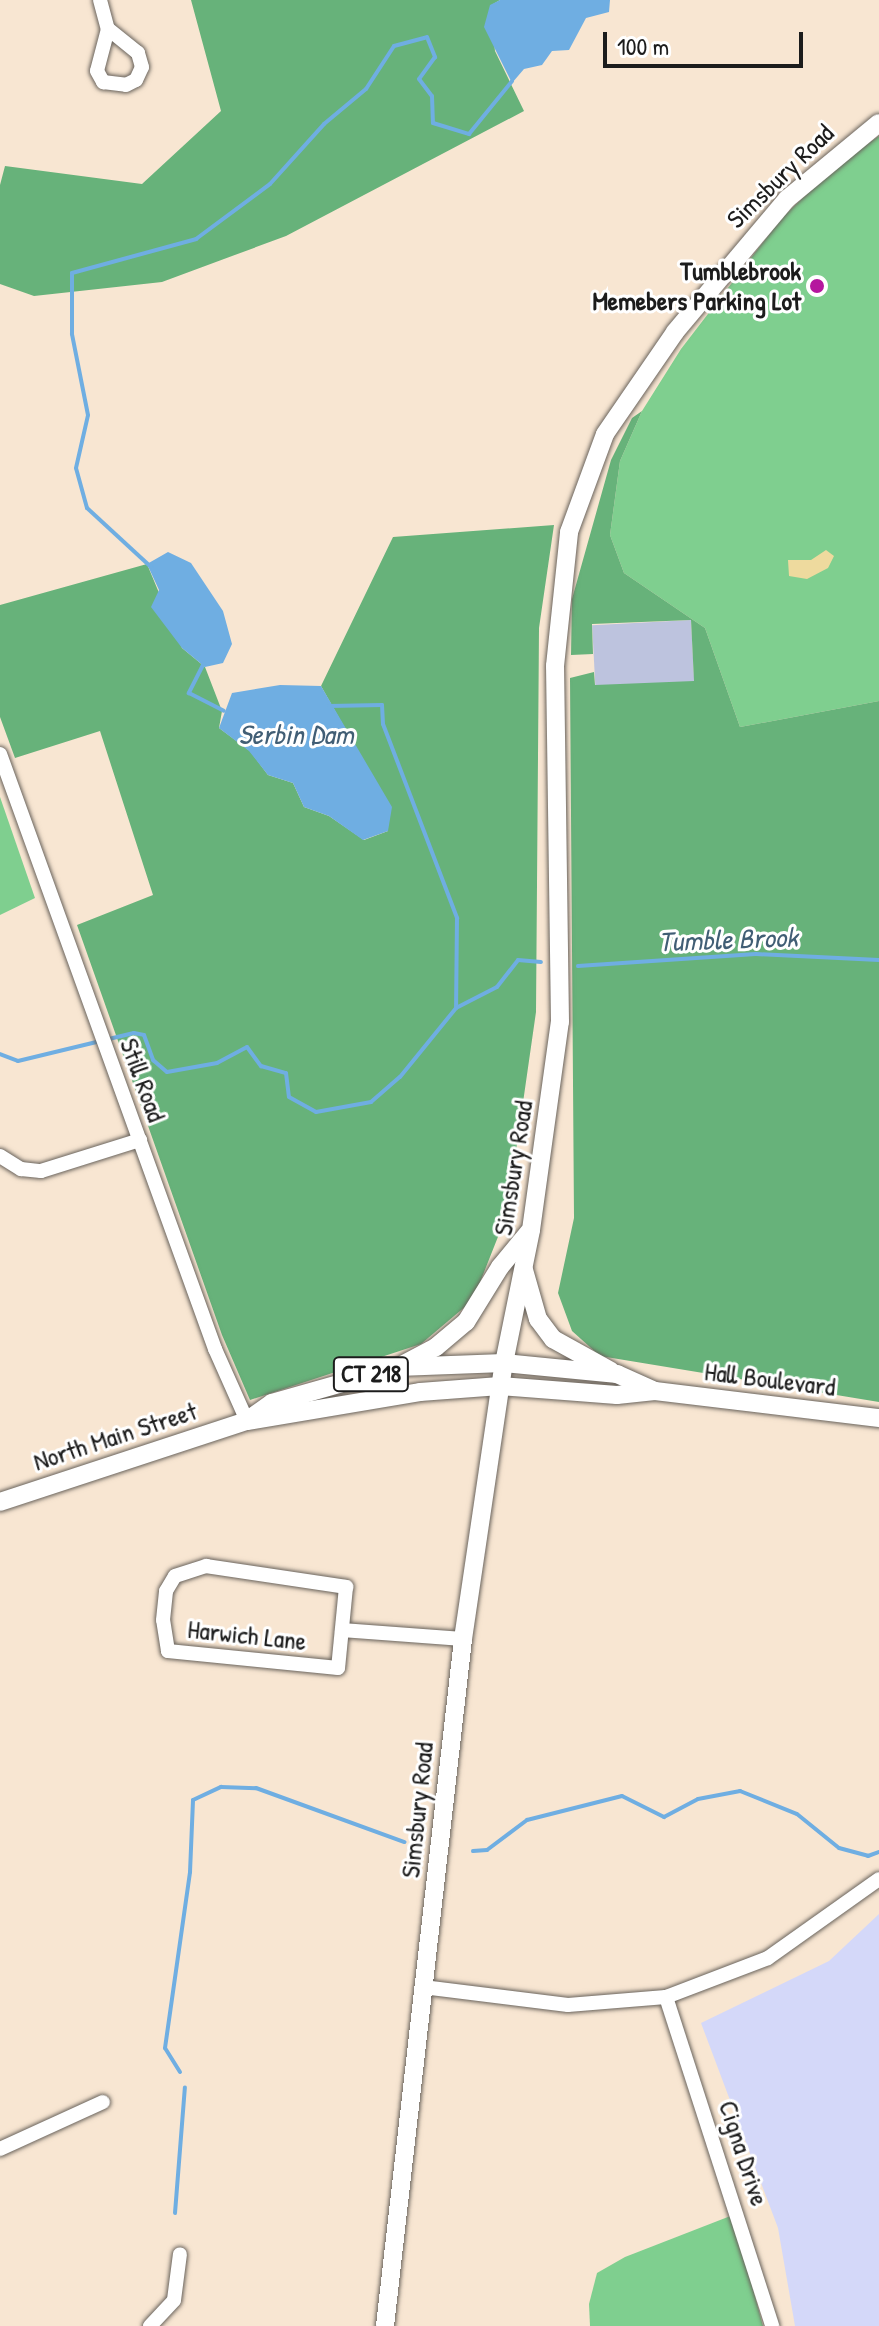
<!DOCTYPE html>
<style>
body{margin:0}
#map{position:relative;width:879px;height:2326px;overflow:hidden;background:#f8e6d2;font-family:"Patrick Hand",sans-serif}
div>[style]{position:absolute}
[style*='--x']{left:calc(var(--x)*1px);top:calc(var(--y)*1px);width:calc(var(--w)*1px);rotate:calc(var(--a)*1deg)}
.built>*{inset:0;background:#d4d8f9}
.industrial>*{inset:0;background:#bdc3de;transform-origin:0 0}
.green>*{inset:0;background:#7fcf8f}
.forest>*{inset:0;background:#67b27a}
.sand>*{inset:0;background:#eeda9e}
.water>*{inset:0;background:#6faee2}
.stream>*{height:4px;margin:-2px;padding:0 2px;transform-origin:2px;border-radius:2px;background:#6faee2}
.roads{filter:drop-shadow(0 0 2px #69635c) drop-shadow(0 0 2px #69635c)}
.minor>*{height:14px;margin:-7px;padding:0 7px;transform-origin:7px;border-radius:7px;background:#fff}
.major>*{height:18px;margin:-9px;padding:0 9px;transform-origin:9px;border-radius:9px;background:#fff}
.dots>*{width:22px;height:22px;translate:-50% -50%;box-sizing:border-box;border:4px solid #fff;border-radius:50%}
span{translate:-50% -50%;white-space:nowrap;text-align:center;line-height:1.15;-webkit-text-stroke:6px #fff;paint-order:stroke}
.shield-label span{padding:2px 6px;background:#fff;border:2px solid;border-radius:6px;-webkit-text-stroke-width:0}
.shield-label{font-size:24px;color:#1c1c1c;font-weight:700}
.street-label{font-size:26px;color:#1c1c1c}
.poi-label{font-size:26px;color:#1c1c1c;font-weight:700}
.right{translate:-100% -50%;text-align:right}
.water-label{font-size:28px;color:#415e75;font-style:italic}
.scale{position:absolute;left:603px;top:32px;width:200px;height:36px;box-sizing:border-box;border:4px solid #1c1c1c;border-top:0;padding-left:10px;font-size:24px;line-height:28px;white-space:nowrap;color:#1c1c1c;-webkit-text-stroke:6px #fff;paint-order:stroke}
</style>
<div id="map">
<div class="built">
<i style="clip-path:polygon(879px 1914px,879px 2326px,795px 2326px,778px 2228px,701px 2023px,829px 1961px)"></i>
</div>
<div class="industrial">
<i style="left:691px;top:620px;width:62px;height:99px;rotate:87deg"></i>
</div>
<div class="green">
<i style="clip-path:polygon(879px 136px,879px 701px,740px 727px,705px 628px,624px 573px,610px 535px,620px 461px,642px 411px,681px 349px,781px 219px,837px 165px)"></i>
<i style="clip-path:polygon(0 797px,35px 898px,0 915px)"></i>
<i style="clip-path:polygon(733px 2215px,763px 2326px,590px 2326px,589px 2304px,597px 2273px,625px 2257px)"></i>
</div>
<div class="forest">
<i style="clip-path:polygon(191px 0,500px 0,490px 6px,495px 51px,524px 111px,286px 236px,162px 282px,34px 296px,0 284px,0 185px,5px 166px,142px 184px,221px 111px)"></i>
<i style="clip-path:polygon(642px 411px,620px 461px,610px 535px,624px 573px,705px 628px,740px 727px,879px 701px,879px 1402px,600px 1356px,572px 1331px,558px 1293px,574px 1218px,570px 678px,594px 672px,595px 685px,694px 681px,691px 620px,592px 624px,593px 654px,571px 655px,572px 599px,611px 460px,632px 418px)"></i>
<i style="clip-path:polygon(554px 525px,539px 628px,536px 1012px,507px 1214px,473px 1300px,421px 1344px,250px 1400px,222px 1335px,77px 925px,153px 895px,100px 731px,15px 758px,0 717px,0 605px,147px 564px,182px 648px,205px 667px,222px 711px,219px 728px,250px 751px,268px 775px,293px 783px,304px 807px,329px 816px,364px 840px,388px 831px,347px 732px,321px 686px,393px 537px)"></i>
</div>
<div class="sand">
<i style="clip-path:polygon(826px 550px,834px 556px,828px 568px,807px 579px,789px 576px,788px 560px,811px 560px)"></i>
</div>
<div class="water">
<i style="clip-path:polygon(500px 0,610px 0,609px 12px,586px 18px,569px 50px,552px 51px,542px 65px,524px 69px,512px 83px,484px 27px,490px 5px)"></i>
<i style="clip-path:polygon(168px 552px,191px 563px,223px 611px,232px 644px,223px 663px,205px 667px,182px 648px,151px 607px,159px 590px,147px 564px)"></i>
<i style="clip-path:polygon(280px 685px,321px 686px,392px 807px,388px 831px,363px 840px,329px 816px,304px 807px,293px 783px,268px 775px,249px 751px,219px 728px,232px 693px)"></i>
</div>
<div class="stream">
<i style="--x:151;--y:567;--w:87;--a:-137.3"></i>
<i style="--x:87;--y:508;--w:41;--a:-105.4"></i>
<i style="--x:76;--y:468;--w:54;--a:-77.2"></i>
<i style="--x:88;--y:415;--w:83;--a:-101.2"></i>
<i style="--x:72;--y:334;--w:61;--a:-90"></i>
<i style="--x:72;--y:273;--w:129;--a:-15.3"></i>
<i style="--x:196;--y:239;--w:92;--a:-36.6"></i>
<i style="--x:270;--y:184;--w:81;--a:-48"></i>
<i style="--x:324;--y:124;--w:55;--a:-39.8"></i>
<i style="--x:366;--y:89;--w:51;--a:-56.9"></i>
<i style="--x:394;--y:46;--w:34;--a:-15"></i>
<i style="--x:427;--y:37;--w:22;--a:68"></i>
<i style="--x:435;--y:57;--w:27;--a:126"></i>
<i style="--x:419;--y:79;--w:21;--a:53"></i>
<i style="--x:432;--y:96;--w:27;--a:88"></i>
<i style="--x:433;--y:123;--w:38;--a:17"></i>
<i style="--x:469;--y:134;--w:68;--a:-50.9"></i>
<i style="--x:204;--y:663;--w:34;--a:117"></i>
<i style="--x:189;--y:693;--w:39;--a:27"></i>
<i style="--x:329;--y:706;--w:53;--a:-1.1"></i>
<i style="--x:382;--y:705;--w:19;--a:87"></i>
<i style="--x:383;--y:724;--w:208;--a:69.1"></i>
<i style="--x:457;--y:918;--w:90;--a:90.6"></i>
<i style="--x:578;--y:966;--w:178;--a:-3.9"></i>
<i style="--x:756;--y:954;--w:123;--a:2.8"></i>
<i style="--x:0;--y:1054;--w:19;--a:21"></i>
<i style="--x:18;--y:1061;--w:119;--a:-13.6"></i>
<i style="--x:134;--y:1033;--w:10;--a:11"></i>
<i style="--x:144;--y:1035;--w:27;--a:70"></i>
<i style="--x:153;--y:1060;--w:18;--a:41"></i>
<i style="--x:167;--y:1072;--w:51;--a:-10.2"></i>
<i style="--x:217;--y:1063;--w:34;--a:-28"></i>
<i style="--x:247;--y:1047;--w:24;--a:54"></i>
<i style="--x:261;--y:1066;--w:26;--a:16"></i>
<i style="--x:286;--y:1073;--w:24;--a:83"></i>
<i style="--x:289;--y:1097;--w:31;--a:29"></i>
<i style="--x:316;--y:1112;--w:56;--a:-10.3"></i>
<i style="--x:371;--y:1102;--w:38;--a:-41"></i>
<i style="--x:400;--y:1077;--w:89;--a:-50.9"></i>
<i style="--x:456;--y:1008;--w:46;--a:-27.1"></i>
<i style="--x:497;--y:987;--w:34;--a:-52"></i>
<i style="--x:518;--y:960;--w:23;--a:5"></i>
<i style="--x:473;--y:1851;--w:14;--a:-4"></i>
<i style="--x:487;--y:1850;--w:50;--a:-36.9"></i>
<i style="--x:527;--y:1820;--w:98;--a:-14.2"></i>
<i style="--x:622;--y:1796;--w:47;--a:26.6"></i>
<i style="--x:664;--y:1817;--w:38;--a:-28"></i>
<i style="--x:698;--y:1799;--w:43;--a:-10.8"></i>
<i style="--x:740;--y:1791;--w:61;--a:22"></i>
<i style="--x:797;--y:1814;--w:54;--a:39"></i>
<i style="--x:839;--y:1848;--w:30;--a:15"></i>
<i style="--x:868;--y:1856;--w:12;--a:-20"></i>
<i style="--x:180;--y:2072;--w:28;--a:-122"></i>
<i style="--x:165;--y:2048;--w:178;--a:-81.9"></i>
<i style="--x:190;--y:1872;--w:72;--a:-87.6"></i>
<i style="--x:193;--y:1800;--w:31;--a:-25"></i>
<i style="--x:221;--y:1787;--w:35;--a:2"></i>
<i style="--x:256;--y:1788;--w:158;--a:20"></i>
<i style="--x:175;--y:2213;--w:126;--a:-85.5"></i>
</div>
<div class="roads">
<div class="minor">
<i style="--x:100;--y:0;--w:30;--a:75"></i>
<i style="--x:108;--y:29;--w:43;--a:104.7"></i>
<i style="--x:97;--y:71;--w:13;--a:61"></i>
<i style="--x:103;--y:82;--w:23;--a:7"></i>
<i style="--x:126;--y:85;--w:11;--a:-27"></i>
<i style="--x:136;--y:80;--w:14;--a:-65"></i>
<i style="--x:142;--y:67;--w:15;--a:-106"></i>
<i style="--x:138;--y:53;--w:38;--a:-141"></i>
<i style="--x:0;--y:754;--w:633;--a:70.13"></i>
<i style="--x:215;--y:1349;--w:79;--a:66"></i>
<i style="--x:0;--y:1156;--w:25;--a:32"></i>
<i style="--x:21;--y:1169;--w:20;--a:6"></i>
<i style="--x:41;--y:1171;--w:104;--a:-17.4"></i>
<i style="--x:206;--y:1566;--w:142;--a:8.5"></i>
<i style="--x:346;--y:1587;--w:81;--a:95.6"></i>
<i style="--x:338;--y:1668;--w:171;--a:-174.3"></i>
<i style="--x:168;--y:1651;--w:31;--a:-99"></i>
<i style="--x:163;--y:1620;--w:29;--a:-84"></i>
<i style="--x:166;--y:1591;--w:17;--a:-59"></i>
<i style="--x:175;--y:1576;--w:33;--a:-18"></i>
<i style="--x:342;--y:1630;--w:121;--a:4.3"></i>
<i style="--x:423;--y:1987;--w:146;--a:7.1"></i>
<i style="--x:568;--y:2005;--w:98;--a:-4.7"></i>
<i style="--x:666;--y:1997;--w:109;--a:-20.9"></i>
<i style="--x:768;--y:1958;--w:136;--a:-35.4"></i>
<i style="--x:666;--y:1997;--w:346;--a:72.1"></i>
<i style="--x:0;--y:2149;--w:113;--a:-24.5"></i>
<i style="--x:150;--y:2326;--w:35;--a:-47"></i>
<i style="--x:174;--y:2300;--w:46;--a:-82.6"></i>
</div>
<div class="major">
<i style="--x:524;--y:1270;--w:51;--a:74.1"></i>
<i style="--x:538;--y:1319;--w:25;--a:53"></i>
<i style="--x:553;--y:1339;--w:66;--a:28.9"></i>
<i style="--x:404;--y:1364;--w:36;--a:-28"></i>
<i style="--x:436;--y:1347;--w:39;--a:-40"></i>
<i style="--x:466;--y:1322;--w:65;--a:-58.3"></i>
<i style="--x:500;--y:1267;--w:45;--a:-50.4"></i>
<i style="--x:249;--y:1419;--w:28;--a:-35"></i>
<i style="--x:272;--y:1403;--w:131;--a:-15.9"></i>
<i style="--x:398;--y:1367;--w:106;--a:-2.2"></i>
<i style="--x:504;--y:1363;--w:114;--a:5.6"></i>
<i style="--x:617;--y:1374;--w:39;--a:24"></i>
<i style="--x:0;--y:1502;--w:260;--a:-18.2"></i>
<i style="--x:247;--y:1421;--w:175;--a:-9.5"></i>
<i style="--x:420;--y:1392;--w:80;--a:-4.3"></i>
<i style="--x:500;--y:1386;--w:117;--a:4.4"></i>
<i style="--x:617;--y:1395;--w:38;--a:-6"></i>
<i style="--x:655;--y:1391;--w:226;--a:6.9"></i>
<i style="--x:385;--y:2326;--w:691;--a:-83.52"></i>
<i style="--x:463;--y:1639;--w:279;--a:-81.6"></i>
<i style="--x:504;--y:1363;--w:136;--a:-78.5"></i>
<i style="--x:531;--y:1230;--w:210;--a:-82.1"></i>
<i style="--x:560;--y:1022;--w:356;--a:-90.8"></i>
<i style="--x:555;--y:666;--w:135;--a:-84"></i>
<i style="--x:569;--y:532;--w:104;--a:-69.8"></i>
<i style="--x:605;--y:434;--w:124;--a:-55.5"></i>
<i style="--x:675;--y:332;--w:174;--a:-49.9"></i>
<i style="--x:787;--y:199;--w:119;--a:-39.6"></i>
</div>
</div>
<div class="dots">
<i style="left:817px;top:286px;background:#b5179e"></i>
</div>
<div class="shield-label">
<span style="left:371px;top:1374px">CT 218</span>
</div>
<div class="street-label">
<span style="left:780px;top:176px;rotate:-44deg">Simsbury Road</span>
<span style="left:143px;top:1080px;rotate:70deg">Still Road</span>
<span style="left:513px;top:1168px;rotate:-81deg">Simsbury Road</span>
<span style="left:770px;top:1379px;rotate:7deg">Hall Boulevard</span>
<span style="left:115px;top:1436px;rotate:-18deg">North Main Street</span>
<span style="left:247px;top:1635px;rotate:6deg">Harwich Lane</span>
<span style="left:417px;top:1810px;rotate:-84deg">Simsbury Road</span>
<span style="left:744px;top:2153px;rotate:72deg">Cigna Drive</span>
</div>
<div class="poi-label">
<span class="right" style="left:801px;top:286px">Tumblebrook<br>Memebers Parking Lot</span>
</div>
<div class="water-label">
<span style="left:296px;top:734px">Serbin Dam</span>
<span style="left:728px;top:939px;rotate:-2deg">Tumble Brook</span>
</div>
<div class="scale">100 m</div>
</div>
